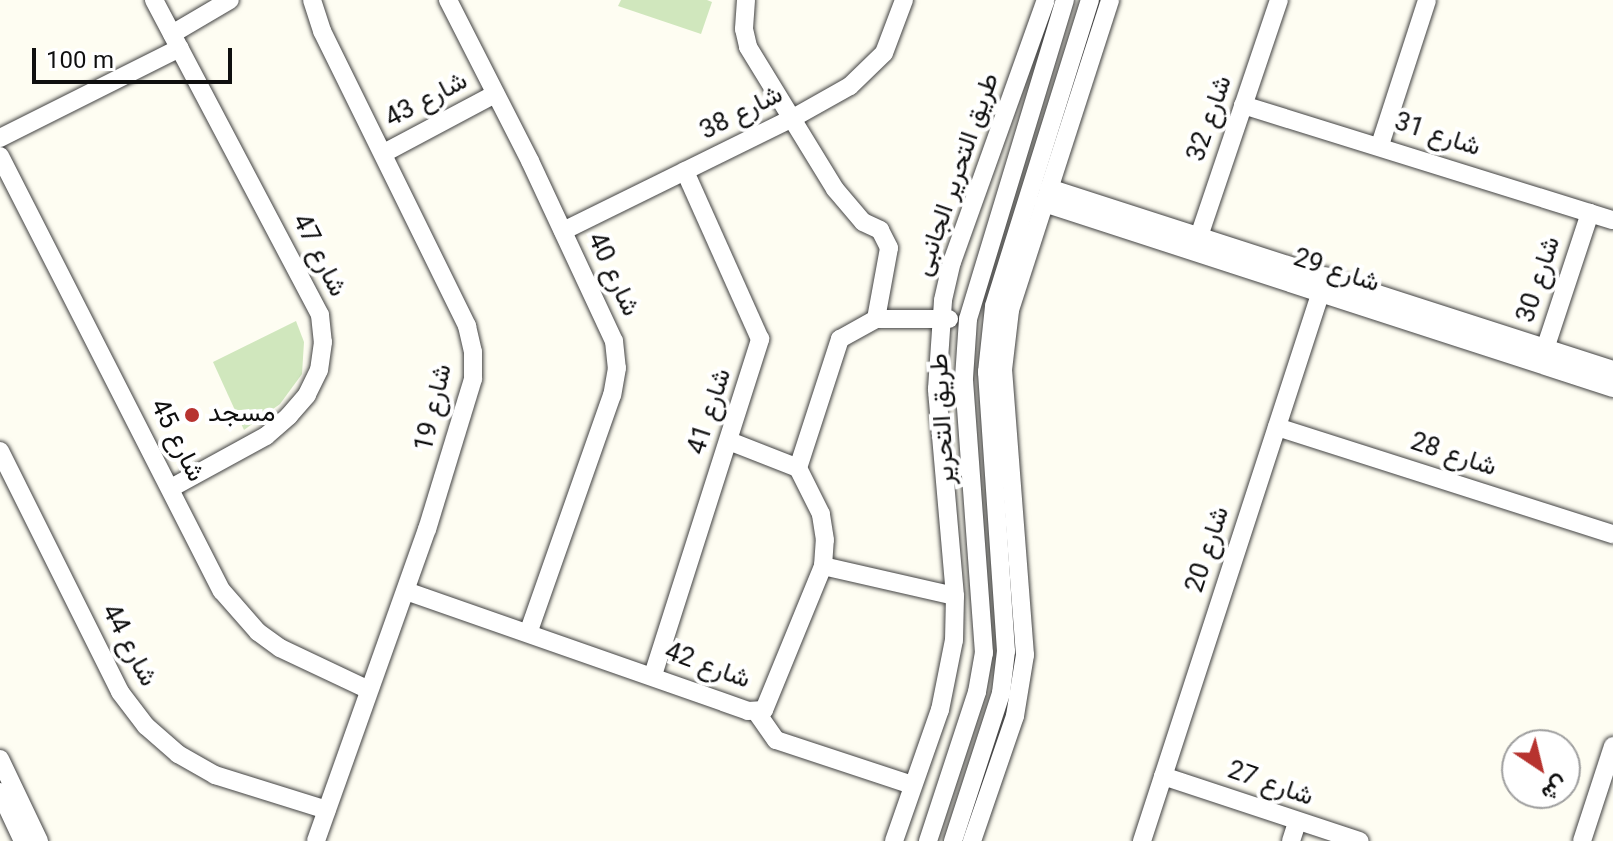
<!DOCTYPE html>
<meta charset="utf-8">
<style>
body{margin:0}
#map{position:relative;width:1613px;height:841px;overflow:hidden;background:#fefdf2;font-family:Georgia,Vazirmatn,serif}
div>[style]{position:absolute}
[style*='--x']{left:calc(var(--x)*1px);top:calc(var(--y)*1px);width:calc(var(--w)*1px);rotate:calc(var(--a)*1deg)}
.green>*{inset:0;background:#d0e7bd}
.roads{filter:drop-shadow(0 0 2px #424242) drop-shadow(0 0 2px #424242)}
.minor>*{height:18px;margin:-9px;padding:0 9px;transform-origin:9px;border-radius:9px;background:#fff}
.dots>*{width:22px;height:22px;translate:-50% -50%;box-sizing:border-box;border:4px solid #fff;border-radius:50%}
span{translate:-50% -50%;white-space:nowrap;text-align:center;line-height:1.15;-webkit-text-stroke:8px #fff;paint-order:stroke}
.street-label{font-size:26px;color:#0f0f0f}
.poi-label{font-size:26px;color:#0f0f0f}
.left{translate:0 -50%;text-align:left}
.north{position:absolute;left:1501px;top:729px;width:80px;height:80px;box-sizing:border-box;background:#fff;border:2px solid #9f9f9f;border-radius:50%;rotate:145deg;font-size:22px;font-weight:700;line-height:32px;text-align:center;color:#0f0f0f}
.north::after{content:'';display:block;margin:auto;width:28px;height:36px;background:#b7332f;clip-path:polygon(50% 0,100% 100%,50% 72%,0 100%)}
.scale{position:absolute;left:32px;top:48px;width:200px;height:36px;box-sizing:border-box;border:4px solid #0f0f0f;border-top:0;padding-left:10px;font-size:24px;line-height:28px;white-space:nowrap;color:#0f0f0f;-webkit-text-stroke:6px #fff;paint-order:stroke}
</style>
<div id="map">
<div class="green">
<i style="clip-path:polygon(621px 0,707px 0,712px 2px,701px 34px,618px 6px)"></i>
<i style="clip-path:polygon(296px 321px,304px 342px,302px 374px,280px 404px,244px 430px,213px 362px)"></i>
</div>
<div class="roads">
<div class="minor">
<i style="--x:154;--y:0;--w:356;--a:62.2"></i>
<i style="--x:320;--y:315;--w:27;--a:84"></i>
<i style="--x:323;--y:342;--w:28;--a:98"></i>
<i style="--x:319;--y:370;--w:28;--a:116"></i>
<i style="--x:307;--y:395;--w:28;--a:131"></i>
<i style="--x:289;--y:416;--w:30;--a:139"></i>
<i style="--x:266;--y:436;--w:108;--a:151.3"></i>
<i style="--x:312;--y:0;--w:33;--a:72"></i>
<i style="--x:322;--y:31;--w:329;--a:63.8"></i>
<i style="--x:467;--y:326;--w:27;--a:77"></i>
<i style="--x:473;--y:352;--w:27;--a:90"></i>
<i style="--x:473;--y:379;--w:157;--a:107"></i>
<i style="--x:427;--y:529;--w:331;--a:109.6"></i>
<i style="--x:448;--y:0;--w:181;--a:63"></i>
<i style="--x:530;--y:161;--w:199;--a:65"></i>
<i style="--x:614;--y:341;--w:27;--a:84"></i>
<i style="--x:617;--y:368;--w:27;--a:100"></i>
<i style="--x:612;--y:395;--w:250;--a:109.4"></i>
<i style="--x:746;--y:0;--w:29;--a:94"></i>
<i style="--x:744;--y:29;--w:18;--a:77"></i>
<i style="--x:748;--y:47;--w:167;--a:58.5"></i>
<i style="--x:835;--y:189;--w:43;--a:49.7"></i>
<i style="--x:863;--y:222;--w:19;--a:25"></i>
<i style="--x:880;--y:230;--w:20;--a:63"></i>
<i style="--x:889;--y:248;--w:72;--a:100.4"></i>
<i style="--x:172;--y:34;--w:67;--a:-30.4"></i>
<i style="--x:1243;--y:105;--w:387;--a:17.3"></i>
<i style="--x:0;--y:138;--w:201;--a:-26.6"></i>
<i style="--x:1380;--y:145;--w:152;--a:-72"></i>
<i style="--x:384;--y:153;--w:126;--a:-28"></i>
<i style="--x:0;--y:156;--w:488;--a:63"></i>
<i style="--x:222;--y:591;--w:55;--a:48.7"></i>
<i style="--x:258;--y:632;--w:27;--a:36"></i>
<i style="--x:280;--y:648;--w:98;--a:25.3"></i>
<i style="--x:1049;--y:188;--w:593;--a:17.88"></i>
<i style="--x:1044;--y:203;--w:598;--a:18.01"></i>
<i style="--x:563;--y:231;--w:256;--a:-26.2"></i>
<i style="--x:793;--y:118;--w:65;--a:-29.3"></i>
<i style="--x:850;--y:86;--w:47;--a:-44.1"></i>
<i style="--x:884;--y:53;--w:57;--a:-69.3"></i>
<i style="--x:1195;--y:248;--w:262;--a:-71.3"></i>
<i style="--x:1542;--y:358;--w:153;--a:-71.7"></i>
<i style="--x:1277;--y:427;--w:353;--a:17.7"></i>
<i style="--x:0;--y:451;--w:269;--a:63.5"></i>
<i style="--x:120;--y:692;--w:43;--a:52.6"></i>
<i style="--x:146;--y:726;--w:43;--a:41.2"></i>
<i style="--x:178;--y:754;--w:43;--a:29.6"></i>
<i style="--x:215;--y:775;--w:117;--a:17.4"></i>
<i style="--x:798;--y:468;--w:136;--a:-72"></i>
<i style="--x:840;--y:339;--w:41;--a:-29.1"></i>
<i style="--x:876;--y:319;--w:73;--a:0"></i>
<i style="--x:823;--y:566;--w:135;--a:12.8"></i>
<i style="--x:406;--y:591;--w:362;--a:19.3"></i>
<i style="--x:748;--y:711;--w:16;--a:-4"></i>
<i style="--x:764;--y:710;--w:156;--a:-67.7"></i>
<i style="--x:823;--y:566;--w:26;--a:-86"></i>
<i style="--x:825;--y:540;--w:26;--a:-99"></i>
<i style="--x:821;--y:514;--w:51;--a:-116.6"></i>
<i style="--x:798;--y:468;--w:74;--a:-158.6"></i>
<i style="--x:653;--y:675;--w:353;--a:-72.3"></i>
<i style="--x:760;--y:339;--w:184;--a:-114.1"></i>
<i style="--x:757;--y:713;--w:33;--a:55"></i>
<i style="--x:776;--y:740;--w:143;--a:18.3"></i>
<i style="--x:0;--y:759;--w:91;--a:64.6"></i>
<i style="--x:1163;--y:776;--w:207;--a:18.3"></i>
<i style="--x:0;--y:792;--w:54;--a:64.9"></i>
<i style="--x:894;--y:841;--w:139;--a:-70.7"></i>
<i style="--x:940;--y:710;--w:71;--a:-78.7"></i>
<i style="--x:954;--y:640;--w:44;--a:-88.7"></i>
<i style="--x:955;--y:596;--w:208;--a:-95"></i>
<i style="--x:937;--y:389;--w:89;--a:-86.1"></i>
<i style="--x:943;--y:300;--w:39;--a:-77"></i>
<i style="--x:952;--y:262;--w:278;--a:-70.3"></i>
<i style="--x:928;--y:841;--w:157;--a:-71.8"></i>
<i style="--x:977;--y:692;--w:40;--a:-80"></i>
<i style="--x:984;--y:653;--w:276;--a:-94.2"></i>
<i style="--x:964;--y:378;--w:59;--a:-86.1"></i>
<i style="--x:968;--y:319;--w:333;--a:-73.1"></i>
<i style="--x:953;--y:841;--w:156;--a:-72"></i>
<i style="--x:1001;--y:693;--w:42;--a:-83.2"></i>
<i style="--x:1006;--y:651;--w:280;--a:-93.9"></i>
<i style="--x:987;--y:372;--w:66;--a:-83.9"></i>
<i style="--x:994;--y:306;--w:321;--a:-72.6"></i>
<i style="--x:972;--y:841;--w:132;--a:-71"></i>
<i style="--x:1015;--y:716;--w:62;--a:-80.7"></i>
<i style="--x:1025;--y:655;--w:286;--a:-94.4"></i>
<i style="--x:1003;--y:370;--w:60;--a:-83.3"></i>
<i style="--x:1010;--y:310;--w:326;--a:-72.1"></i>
<i style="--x:1142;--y:841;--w:594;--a:-71.96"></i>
<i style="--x:1291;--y:841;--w:20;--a:-72"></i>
<i style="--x:1582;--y:841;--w:100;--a:-71.9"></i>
</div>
</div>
<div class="dots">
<i style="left:192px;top:415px;background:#b7332f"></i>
</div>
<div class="street-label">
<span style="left:427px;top:101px;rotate:-28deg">شارع 43</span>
<span style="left:742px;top:114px;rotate:-27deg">شارع 38</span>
<span style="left:1211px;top:119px;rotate:-71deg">شارع 32</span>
<span style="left:1437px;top:136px;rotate:18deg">شارع 31</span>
<span style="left:958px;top:175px;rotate:-71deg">طريق التحرير الجانبى</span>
<span style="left:318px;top:256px;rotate:63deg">شارع 47</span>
<span style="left:1336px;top:272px;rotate:18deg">شارع 29</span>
<span style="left:612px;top:275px;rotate:65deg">شارع 40</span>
<span style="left:1540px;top:280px;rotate:-72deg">شارع 30</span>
<span style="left:435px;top:408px;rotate:-77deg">شارع 19</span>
<span style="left:711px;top:412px;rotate:-72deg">شارع 41</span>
<span style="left:944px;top:419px;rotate:-93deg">طريق التحرير</span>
<span style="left:176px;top:441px;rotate:63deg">شارع 45</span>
<span style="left:1453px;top:456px;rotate:18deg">شارع 28</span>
<span style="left:1209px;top:550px;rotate:-72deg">شارع 20</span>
<span style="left:128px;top:646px;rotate:62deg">شارع 44</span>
<span style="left:707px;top:667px;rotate:20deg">شارع 42</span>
<span style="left:1270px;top:785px;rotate:19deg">شارع 27</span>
</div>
<div class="poi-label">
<span class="left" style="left:208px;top:415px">مسجد</span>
</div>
<div class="north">ش</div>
<div class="scale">100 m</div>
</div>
